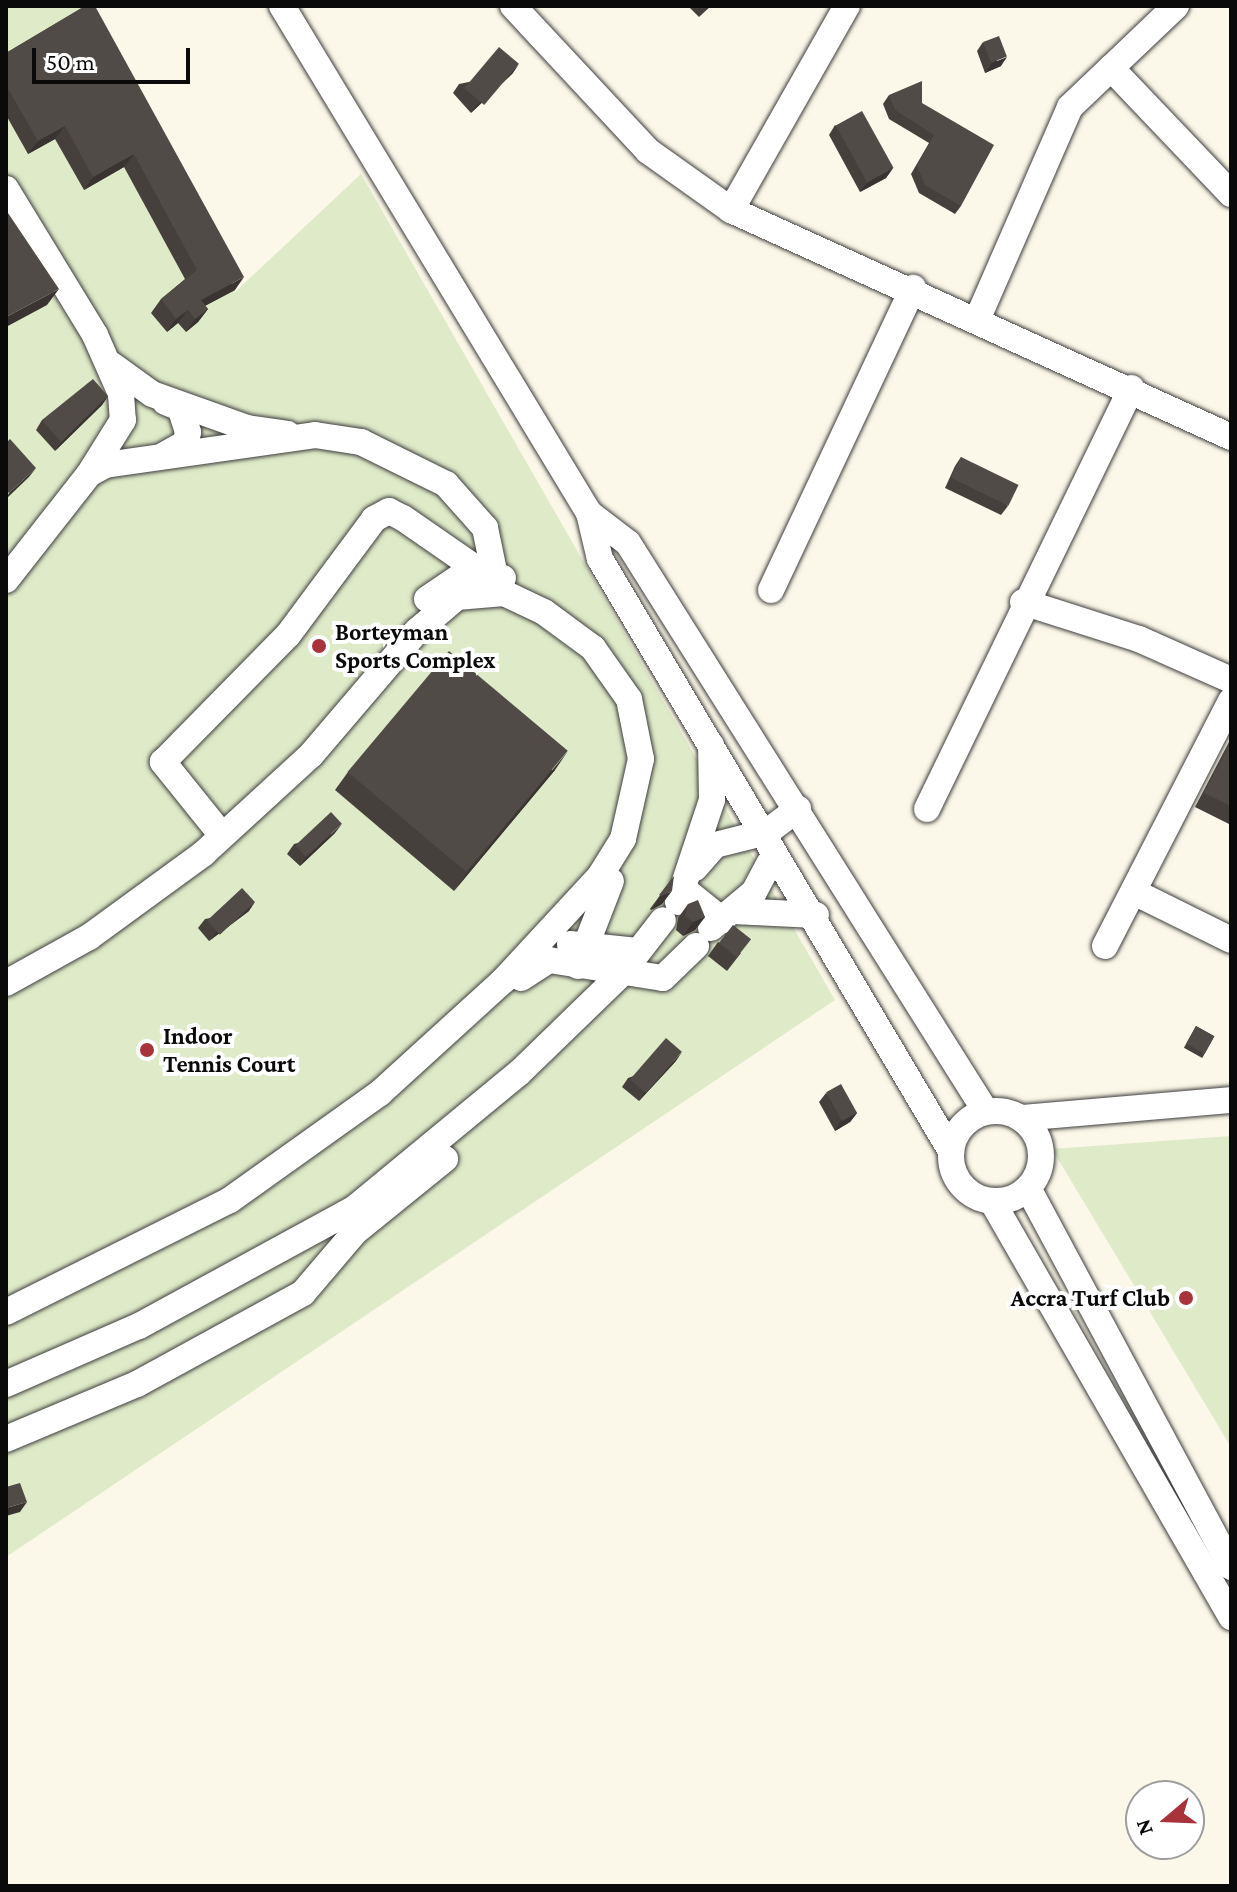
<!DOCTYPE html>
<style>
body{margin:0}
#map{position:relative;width:1237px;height:1892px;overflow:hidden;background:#fcf8e9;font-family:"Crimson Pro",serif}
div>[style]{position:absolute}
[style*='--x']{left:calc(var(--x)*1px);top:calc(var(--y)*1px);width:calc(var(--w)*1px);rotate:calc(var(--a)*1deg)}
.pitch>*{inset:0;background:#dfeac8}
.roads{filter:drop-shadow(0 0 2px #3d3d3d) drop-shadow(0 0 2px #3d3d3d)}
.minor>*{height:26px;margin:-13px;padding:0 13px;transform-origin:13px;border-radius:13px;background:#fff}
.minor>.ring{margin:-13px;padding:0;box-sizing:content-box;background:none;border:26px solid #fff;border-radius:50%}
.wall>*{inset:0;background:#46403d;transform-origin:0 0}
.shaded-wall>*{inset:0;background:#393432}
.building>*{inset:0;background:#514b47;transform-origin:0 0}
.dots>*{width:22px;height:22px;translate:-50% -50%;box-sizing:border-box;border:4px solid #fff;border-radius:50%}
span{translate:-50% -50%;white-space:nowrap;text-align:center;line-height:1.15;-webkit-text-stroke:8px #fff;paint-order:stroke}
.poi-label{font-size:24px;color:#0a0a0a;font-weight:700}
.left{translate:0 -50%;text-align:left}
.right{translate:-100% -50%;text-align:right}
.frame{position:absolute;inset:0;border:8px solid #0a0a0a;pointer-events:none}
.north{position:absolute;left:1125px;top:1780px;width:80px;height:80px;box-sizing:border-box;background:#fff;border:2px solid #9d9d9d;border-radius:50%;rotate:251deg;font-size:22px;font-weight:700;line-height:32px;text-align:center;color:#0a0a0a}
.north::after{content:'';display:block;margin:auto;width:28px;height:36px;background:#a8333a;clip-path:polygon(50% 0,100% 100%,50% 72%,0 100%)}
.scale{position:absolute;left:32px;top:48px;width:158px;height:36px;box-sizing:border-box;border:4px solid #0a0a0a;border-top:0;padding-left:10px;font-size:24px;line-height:28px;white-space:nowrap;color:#0a0a0a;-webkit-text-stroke:6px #fff;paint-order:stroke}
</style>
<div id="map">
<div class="pitch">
<i style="clip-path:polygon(6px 6px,82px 6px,235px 292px,361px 174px,835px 1000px,6px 1557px)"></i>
<i style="clip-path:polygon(1231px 1136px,1231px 1447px,1052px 1149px)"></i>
</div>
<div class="roads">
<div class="minor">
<i style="--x:282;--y:6;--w:593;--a:58.8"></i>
<i style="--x:589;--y:513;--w:47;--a:76.6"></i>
<i style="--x:600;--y:559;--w:688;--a:59.34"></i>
<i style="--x:513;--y:6;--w:198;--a:47"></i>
<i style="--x:648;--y:151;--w:102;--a:35.4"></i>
<i style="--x:731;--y:210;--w:549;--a:24.42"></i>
<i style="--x:1176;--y:6;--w:90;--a:136.4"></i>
<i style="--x:1111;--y:68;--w:174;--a:46.4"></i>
<i style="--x:6;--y:189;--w:171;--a:58.6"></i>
<i style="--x:95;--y:335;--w:64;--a:66.2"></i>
<i style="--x:121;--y:394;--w:26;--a:86"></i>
<i style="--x:123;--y:420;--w:60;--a:122.1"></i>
<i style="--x:731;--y:210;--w:235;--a:-60.4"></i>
<i style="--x:977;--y:320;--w:232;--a:-66.4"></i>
<i style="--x:1070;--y:107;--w:57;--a:-43.6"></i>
<i style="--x:112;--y:365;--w:49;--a:35.9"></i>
<i style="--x:152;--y:394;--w:101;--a:19.7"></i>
<i style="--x:247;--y:428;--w:41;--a:8.3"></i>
<i style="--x:164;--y:455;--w:25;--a:-29"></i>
<i style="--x:186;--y:443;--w:11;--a:-80"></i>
<i style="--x:188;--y:432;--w:25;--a:-108"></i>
<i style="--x:180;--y:408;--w:16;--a:-158"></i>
<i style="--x:589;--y:513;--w:49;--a:37.6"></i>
<i style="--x:628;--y:543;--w:672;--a:57.82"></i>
<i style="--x:6;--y:580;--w:135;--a:-51.9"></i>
<i style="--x:89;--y:474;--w:18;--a:-29"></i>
<i style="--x:105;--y:465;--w:212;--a:-8.1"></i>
<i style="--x:315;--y:435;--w:47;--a:8.7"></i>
<i style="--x:361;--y:442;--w:95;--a:26.3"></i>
<i style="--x:446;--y:484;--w:59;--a:48.4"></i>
<i style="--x:485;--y:528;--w:49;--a:78.2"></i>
<i style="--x:771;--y:590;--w:334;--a:-64.8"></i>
<i style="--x:427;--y:599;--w:41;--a:-34.1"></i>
<i style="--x:461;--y:576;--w:42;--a:2.7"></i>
<i style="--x:1023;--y:602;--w:122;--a:17.7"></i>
<i style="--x:1139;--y:639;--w:101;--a:24"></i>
<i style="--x:927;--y:809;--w:468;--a:-64.1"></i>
<i style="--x:216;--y:828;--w:85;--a:-128.8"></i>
<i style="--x:163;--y:762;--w:178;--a:-45.5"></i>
<i style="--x:288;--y:635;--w:144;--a:-53.4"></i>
<i style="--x:374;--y:519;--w:17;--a:-28"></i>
<i style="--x:389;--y:511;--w:16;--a:27"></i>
<i style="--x:403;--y:518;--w:98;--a:34.7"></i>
<i style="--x:695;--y:868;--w:30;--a:-49"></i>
<i style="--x:715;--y:845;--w:54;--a:-14"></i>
<i style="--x:767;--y:832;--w:39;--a:-37"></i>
<i style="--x:685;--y:890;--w:48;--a:39"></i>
<i style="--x:1134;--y:892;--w:108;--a:26.3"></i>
<i style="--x:678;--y:902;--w:108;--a:-71.6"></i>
<i style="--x:712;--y:800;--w:55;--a:-91"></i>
<i style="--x:733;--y:911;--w:83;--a:2.8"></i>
<i style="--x:711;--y:928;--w:56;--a:-39.9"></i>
<i style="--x:754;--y:892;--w:32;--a:-62"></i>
<i style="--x:570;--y:944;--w:68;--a:5.9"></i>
<i style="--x:1105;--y:946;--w:276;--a:-62.8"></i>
<i style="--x:578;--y:966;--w:91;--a:-68.8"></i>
<i style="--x:521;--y:978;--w:33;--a:-33"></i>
<i style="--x:549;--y:960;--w:115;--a:9"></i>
<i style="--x:663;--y:978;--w:46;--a:-44.1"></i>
<i style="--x:6;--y:983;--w:95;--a:-29"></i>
<i style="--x:89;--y:937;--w:142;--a:-36.1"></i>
<i style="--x:204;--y:853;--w:145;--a:-42.5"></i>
<i style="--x:311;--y:755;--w:163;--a:-49.5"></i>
<i style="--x:417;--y:631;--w:52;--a:-40.4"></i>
<i style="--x:457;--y:597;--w:47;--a:-4.9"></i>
<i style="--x:504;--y:593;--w:44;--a:25.4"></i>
<i style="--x:544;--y:612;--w:61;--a:36.3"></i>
<i style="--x:593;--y:648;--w:62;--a:54.8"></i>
<i style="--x:629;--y:699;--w:61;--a:78.7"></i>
<i style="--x:641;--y:759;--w:82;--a:102.7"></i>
<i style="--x:623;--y:839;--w:44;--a:121.9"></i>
<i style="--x:600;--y:876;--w:142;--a:132.7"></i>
<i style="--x:504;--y:980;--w:168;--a:137.7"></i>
<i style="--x:380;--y:1093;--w:184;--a:144.5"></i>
<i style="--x:230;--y:1200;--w:250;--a:153.4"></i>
<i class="ring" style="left:951px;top:1111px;width:64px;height:64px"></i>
<i style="--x:1021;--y:1118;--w:211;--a:-4.9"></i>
<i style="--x:1028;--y:1188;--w:430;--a:61.8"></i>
<i style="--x:992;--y:1201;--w:480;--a:60.1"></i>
<i style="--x:6;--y:1384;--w:145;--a:-23.6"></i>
<i style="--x:139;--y:1326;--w:246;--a:-28.6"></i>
<i style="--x:355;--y:1208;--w:212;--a:-39.5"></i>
<i style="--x:519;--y:1073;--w:142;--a:-44.1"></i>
<i style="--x:621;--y:974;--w:68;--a:-52.1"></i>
<i style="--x:6;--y:1439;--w:142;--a:-22.8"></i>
<i style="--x:137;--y:1384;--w:189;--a:-28.7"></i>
<i style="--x:303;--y:1293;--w:80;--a:-49.6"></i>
<i style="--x:355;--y:1232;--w:116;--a:-39"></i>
</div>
</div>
<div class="wall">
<i style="clip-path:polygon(85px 6px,235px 290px,205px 306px,208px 309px,198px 322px,186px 332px,178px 323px,167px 332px,151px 313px,161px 299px,185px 279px,124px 167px,84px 190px,55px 139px,28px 154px,6px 115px,6px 53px)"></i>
<i style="clip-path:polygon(688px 6px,711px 6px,699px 17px)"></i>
<i style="clip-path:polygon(983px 42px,1001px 66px,985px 73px,977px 51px)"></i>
<i style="clip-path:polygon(513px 73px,471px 113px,453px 93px,459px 84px)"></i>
<i style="clip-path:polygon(889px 95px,922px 103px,961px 206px,955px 214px,919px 193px,911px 174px,929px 143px,889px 119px,883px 104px)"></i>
<i style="clip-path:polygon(835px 125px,893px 168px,886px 178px,860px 192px,829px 135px)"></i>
<i style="clip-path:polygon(108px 396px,102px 405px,55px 451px,36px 430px,42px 420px)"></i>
<i style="clip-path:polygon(961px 457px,1008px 506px,1001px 515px,945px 488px,955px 466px)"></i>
<i style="clip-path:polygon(1231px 738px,1231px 825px,1195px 807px)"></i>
<i style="clip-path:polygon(555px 770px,454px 891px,335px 790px,348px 772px)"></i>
<i style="clip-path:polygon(335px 833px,300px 866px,287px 854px,294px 844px)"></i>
<i style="clip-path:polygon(674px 876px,662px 904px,651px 910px,650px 909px)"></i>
<i style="clip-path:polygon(688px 904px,705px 917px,695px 930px,683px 936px,676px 930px,678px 918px)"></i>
<i style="clip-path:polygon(249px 911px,209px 941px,198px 928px,205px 919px)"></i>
<i style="clip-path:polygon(718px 942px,741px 953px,727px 971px,708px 956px)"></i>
<i style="left:1196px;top:1026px;width:21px;height:25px;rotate:29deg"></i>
<i style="clip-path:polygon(676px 1061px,639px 1101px,622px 1087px,628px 1078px)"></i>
<i style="clip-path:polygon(826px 1093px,857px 1113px,850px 1122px,835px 1131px,819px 1102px)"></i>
</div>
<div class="shaded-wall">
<i style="clip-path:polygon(1007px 57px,1001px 66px,985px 73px,992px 63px)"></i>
<i style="clip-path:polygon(519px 64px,513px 73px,471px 113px,478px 104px)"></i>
<i style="clip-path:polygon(65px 126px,55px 139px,28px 154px,38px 141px)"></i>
<i style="clip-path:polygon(134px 154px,124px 167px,84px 190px,93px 177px)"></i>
<i style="clip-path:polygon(893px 168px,886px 178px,860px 192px,867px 183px)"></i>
<i style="clip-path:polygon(244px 277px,235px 290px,191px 313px,201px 300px)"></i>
<i style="clip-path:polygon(59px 289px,47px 305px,6px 327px,6px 317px)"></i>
<i style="clip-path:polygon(208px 309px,198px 322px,186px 332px,195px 319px)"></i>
<i style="clip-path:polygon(188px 310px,178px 323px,167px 332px,176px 319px)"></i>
<i style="clip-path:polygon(108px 396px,102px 405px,55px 451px,61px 442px)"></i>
<i style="clip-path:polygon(36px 468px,29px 477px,6px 499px,9px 493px)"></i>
<i style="clip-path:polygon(568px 751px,555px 770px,454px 891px,467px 873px)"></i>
<i style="clip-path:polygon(342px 824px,335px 833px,300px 866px,306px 857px)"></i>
<i style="clip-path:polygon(672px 891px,662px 904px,651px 910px,661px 896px)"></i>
<i style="clip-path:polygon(255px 902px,249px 911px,209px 941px,216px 932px)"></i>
<i style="clip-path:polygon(705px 917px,695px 930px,683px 936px,693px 922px)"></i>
<i style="clip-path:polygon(682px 1052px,676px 1061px,639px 1101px,645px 1092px)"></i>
<i style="clip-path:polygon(857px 1113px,850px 1122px,835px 1131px,841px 1121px)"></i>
<i style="clip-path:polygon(27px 1502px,20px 1512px,6px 1516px,6px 1508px)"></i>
</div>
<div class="building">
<i style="clip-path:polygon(85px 6px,95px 6px,244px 277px,201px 300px,208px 309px,195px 319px,188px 310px,176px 319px,161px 299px,197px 270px,134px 154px,93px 177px,65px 126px,38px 141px,6px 85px,6px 53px)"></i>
<i style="left:999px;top:36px;width:22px;height:17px;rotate:69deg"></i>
<i style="left:499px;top:47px;width:26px;height:54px;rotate:40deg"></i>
<i style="clip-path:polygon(922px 81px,922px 103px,994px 145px,961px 206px,925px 185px,917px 166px,934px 135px,895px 110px,889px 95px)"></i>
<i style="left:862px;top:111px;width:65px;height:30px;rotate:61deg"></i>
<i style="clip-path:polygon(6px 210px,59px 289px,6px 317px)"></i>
<i style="clip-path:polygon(93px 379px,108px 396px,61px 442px,42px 420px)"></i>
<i style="clip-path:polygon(10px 439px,36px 468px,9px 493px,6px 490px,6px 443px)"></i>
<i style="left:961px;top:457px;width:64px;height:23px;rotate:26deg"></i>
<i style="left:449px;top:651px;width:155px;height:158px;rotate:40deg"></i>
<i style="clip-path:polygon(1231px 741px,1231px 806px,1204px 793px)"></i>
<i style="left:331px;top:812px;width:16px;height:49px;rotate:47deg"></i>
<i style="clip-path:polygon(674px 876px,672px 891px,661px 896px,659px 895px)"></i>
<i style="left:242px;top:888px;width:19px;height:48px;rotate:47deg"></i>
<i style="clip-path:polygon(698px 900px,705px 917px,693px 922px,685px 916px,688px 904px)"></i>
<i style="left:733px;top:925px;width:23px;height:23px;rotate:38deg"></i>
<i style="left:1196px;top:1026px;width:21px;height:20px;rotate:29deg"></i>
<i style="left:666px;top:1038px;width:21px;height:55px;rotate:41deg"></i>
<i style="left:841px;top:1084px;width:33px;height:17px;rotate:61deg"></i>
<i style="clip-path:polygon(20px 1483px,27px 1502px,6px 1508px,6px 1487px)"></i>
</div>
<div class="dots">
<i style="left:319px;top:646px;background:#a8333a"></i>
<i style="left:147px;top:1050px;background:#a8333a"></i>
<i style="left:1186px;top:1298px;background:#a8333a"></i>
</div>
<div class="poi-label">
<span class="left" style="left:335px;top:646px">Borteyman<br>Sports Complex</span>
<span class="left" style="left:163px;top:1050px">Indoor<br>Tennis Court</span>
<span class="right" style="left:1170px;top:1298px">Accra Turf Club</span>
</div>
<div class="frame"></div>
<div class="north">N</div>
<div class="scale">50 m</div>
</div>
